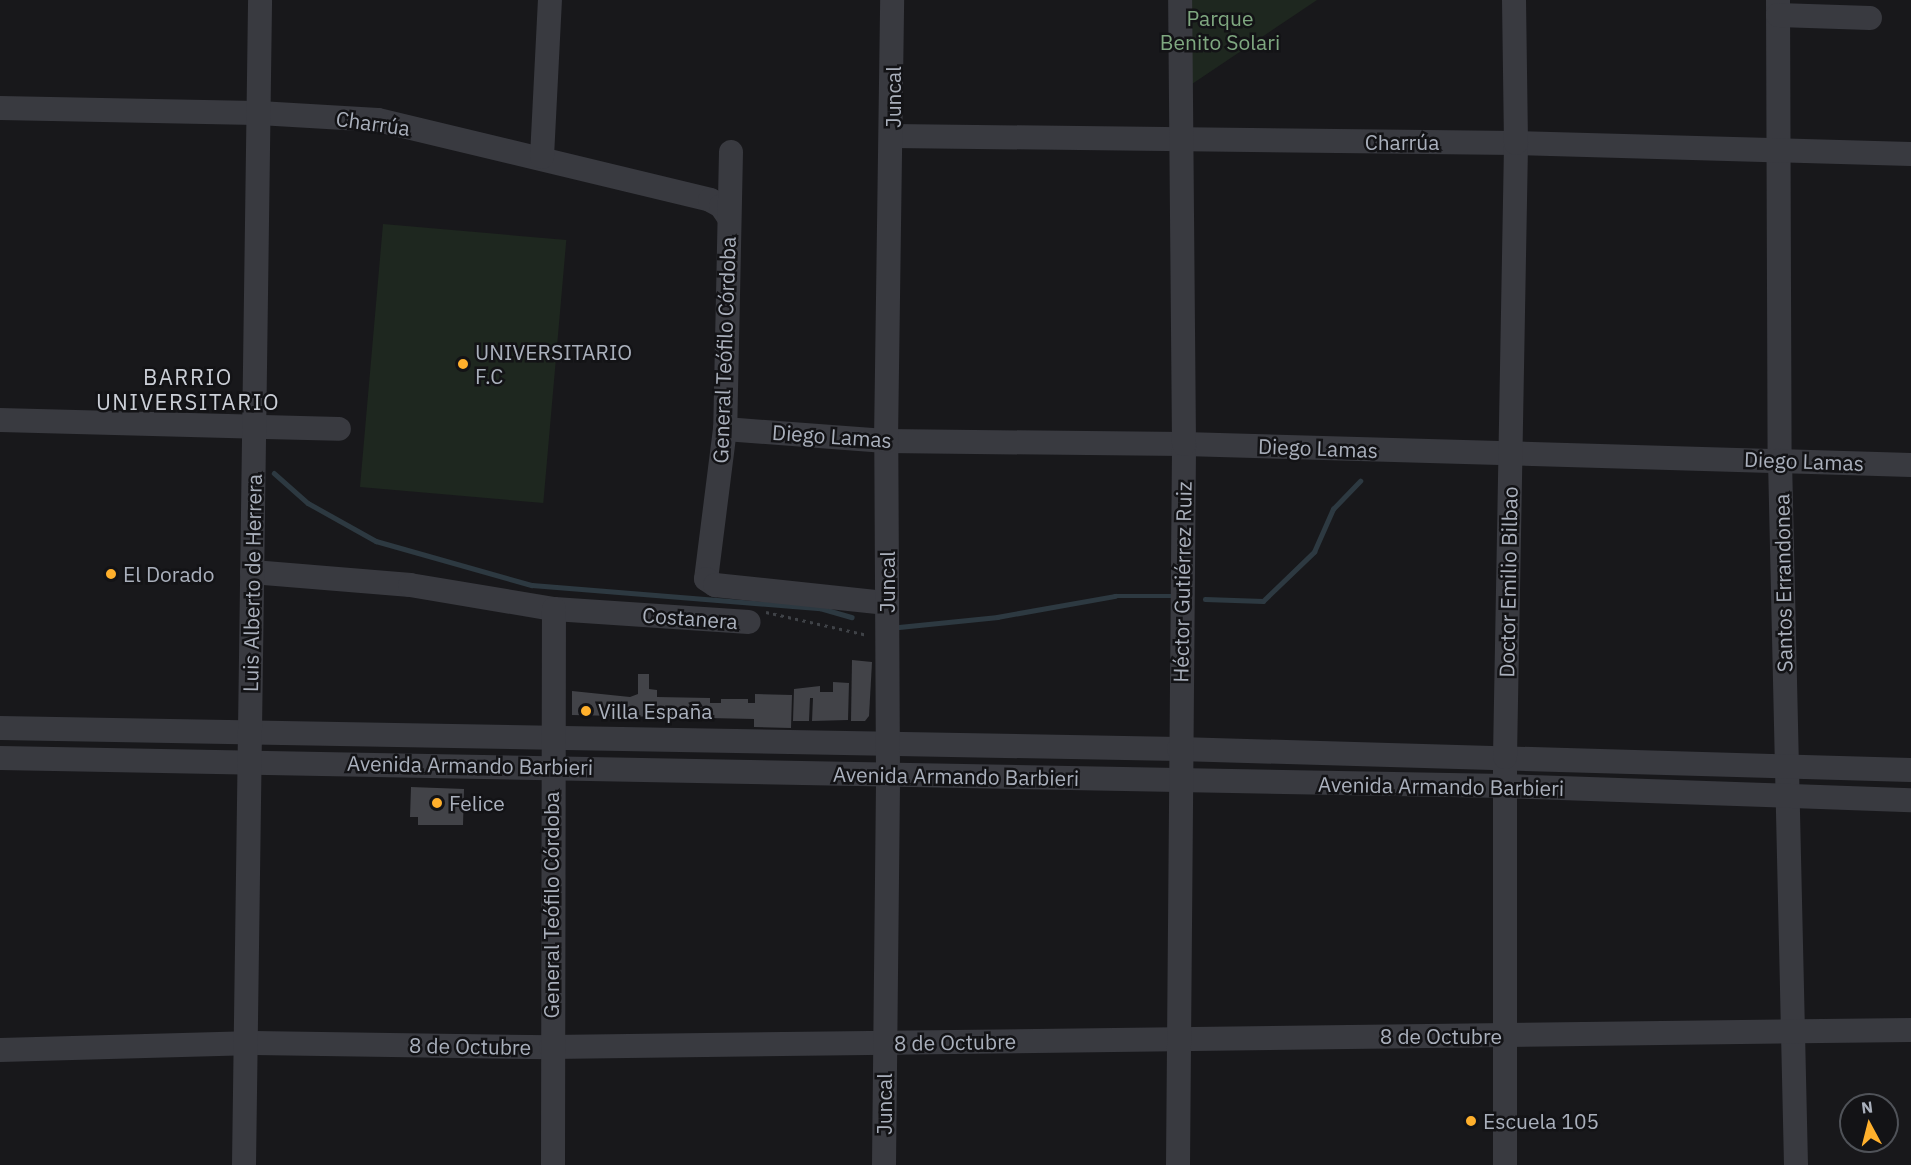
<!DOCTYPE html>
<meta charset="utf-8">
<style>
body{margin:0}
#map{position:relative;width:1911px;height:1165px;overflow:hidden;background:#18181b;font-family:"IBM Plex Sans",sans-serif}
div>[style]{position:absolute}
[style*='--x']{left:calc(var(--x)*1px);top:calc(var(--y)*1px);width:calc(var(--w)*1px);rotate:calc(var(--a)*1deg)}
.green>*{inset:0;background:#1e271f;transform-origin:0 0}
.stream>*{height:4.5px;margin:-2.25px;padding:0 2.25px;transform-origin:2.25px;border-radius:2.25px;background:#2d3941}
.building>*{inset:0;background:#424348}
.path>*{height:3px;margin-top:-1.5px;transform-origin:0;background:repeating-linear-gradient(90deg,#3f4247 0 3px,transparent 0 7.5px)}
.minor>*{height:24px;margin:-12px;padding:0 12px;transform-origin:12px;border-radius:12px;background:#393a40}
.dots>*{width:16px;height:16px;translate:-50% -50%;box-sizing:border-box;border:3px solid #131316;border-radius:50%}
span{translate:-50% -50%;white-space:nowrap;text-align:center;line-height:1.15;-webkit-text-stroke:5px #131316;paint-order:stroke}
.park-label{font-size:21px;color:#7fa880}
.street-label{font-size:21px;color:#aab0bc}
.poi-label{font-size:21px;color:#aab0bc}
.left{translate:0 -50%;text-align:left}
.neighbourhood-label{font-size:22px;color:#cbcfd7;letter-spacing:1.5px}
.north{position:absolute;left:1839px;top:1093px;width:60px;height:60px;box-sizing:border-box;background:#131316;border:2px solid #4f5258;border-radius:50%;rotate:353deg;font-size:16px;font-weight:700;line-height:24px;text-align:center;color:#aab0bc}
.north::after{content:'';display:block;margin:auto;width:21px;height:27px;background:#ffb02c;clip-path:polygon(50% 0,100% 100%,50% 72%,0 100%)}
</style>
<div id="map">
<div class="green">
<i style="clip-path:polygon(1189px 0,1317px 0,1189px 86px)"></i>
<i style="left:383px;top:224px;width:184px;height:264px;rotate:5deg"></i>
</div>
<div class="stream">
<i style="--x:274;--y:473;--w:45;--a:41.4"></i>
<i style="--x:308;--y:503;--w:78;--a:29.2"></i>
<i style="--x:376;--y:541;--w:162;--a:15.8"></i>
<i style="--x:532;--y:585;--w:289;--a:4.6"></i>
<i style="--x:820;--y:608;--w:33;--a:16"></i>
<i style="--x:1205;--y:599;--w:58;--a:2"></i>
<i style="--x:1263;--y:601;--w:71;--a:-43.9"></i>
<i style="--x:1314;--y:552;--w:47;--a:-66.2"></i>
<i style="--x:1333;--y:509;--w:39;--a:-46"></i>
<i style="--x:899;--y:627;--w:99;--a:-5.8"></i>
<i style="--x:997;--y:617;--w:120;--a:-10.1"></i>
<i style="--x:1115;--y:596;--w:59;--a:0"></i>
</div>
<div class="building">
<i style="clip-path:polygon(852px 660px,872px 662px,869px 716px,865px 721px,851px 721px)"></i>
<i style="clip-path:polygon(638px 674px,649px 674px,649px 689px,657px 690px,657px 697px,710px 698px,710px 703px,721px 703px,721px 699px,748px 699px,748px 703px,755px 703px,755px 694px,792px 695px,791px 728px,754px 727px,754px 719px,572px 715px,572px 691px,630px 697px,638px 694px)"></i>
<i style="clip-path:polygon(833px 682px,849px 683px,848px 720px,812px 721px,813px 698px,810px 698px,809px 721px,793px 721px,794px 689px,820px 686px,820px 692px,833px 692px)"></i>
<i style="clip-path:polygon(411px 787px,464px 789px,463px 825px,418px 825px,418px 817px,410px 817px)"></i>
</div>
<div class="path">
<i style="--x:766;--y:612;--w:104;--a:12.8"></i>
</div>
<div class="minor">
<i style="--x:1778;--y:0;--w:460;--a:89.8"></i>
<i style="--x:1780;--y:460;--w:705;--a:88.7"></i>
<i style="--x:1778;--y:15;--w:92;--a:1.9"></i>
<i style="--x:0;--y:108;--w:259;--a:1.1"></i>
<i style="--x:259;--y:113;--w:119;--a:3.4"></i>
<i style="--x:378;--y:120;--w:342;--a:13.5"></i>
<i style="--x:710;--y:200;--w:13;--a:29"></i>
<i style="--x:721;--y:206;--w:14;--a:56"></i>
<i style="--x:893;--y:136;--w:623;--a:0.64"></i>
<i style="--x:1516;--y:143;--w:395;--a:1.6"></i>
<i style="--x:731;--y:152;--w:277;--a:91.2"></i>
<i style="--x:725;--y:429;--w:151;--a:97.2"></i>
<i style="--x:706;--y:579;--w:11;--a:34"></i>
<i style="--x:715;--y:585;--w:173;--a:6"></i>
<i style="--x:542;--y:157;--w:157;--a:-87.1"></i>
<i style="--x:0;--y:420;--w:339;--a:1.5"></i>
<i style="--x:725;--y:429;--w:161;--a:4.3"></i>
<i style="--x:886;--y:441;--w:298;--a:0.6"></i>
<i style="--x:1184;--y:444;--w:727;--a:1.65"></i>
<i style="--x:252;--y:572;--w:159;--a:4.7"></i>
<i style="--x:410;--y:585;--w:146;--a:9.5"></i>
<i style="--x:554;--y:609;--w:195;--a:3.8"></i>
<i style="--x:0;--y:728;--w:1179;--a:1.02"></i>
<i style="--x:1179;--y:749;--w:732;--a:1.64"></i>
<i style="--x:0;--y:758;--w:1505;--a:1.07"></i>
<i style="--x:1505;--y:786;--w:406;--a:2"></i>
<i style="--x:0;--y:1050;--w:246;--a:-1.6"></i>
<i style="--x:246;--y:1043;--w:305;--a:0.8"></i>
<i style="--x:551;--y:1047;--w:1360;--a:-0.72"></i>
<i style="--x:244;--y:1165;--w:1165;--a:-89.21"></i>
<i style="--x:553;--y:1165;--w:556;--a:-89.9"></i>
<i style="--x:884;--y:1165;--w:390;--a:-89.4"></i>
<i style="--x:888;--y:775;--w:334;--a:-90.3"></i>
<i style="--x:886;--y:441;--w:441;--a:-89.2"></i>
<i style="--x:1178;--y:1165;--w:721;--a:-89.52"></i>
<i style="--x:1184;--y:444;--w:444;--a:-90.5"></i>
<i style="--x:1505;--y:1165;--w:408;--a:-90"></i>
<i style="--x:1505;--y:757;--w:614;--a:-88.97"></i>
<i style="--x:1516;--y:143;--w:143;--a:-90.8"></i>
</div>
<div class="dots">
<i style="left:463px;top:364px;background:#ffb02c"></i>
<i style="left:111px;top:574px;background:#ffb02c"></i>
<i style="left:586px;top:711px;background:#ffb02c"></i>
<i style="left:437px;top:803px;background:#ffb02c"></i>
<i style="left:1471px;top:1121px;background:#ffb02c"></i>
</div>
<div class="park-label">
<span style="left:1220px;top:30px">Parque<br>Benito Solari</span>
</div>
<div class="street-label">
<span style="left:893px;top:97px;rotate:-90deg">Juncal</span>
<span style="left:373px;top:123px;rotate:8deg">Charrúa</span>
<span style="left:1402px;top:142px">Charrúa</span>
<span style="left:724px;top:350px;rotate:-88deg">General Teófilo Córdoba</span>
<span style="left:832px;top:436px;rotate:4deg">Diego Lamas</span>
<span style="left:1318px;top:448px;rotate:2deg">Diego Lamas</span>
<span style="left:1804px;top:461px;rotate:2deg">Diego Lamas</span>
<span style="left:887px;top:582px;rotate:-90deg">Juncal</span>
<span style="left:1182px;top:582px;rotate:-89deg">Héctor Gutiérrez Ruiz</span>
<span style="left:1508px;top:582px;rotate:-89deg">Doctor Emilio Bilbao</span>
<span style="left:252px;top:583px;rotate:-89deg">Luis Alberto de Herrera</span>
<span style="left:1783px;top:583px;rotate:-91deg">Santos Errandonea</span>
<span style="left:690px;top:618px;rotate:4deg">Costanera</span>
<span style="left:470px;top:765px;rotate:1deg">Avenida Armando Barbieri</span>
<span style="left:956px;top:776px;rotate:1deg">Avenida Armando Barbieri</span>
<span style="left:1441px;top:786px;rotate:1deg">Avenida Armando Barbieri</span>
<span style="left:551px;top:905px;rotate:-90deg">General Teófilo Córdoba</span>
<span style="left:1441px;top:1036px">8 de Octubre</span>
<span style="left:955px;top:1042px;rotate:-1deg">8 de Octubre</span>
<span style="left:470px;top:1046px;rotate:1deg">8 de Octubre</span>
<span style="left:884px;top:1104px;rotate:-90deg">Juncal</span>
</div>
<div class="poi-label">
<span class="left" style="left:475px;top:364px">UNIVERSITARIO<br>F.C</span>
<span class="left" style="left:123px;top:574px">El Dorado</span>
<span class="left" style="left:598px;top:711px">Villa España</span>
<span class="left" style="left:449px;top:803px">Felice</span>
<span class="left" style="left:1483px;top:1121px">Escuela 105</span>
</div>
<div class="neighbourhood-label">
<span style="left:188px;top:389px">BARRIO<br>UNIVERSITARIO</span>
</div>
<div class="north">N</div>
</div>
